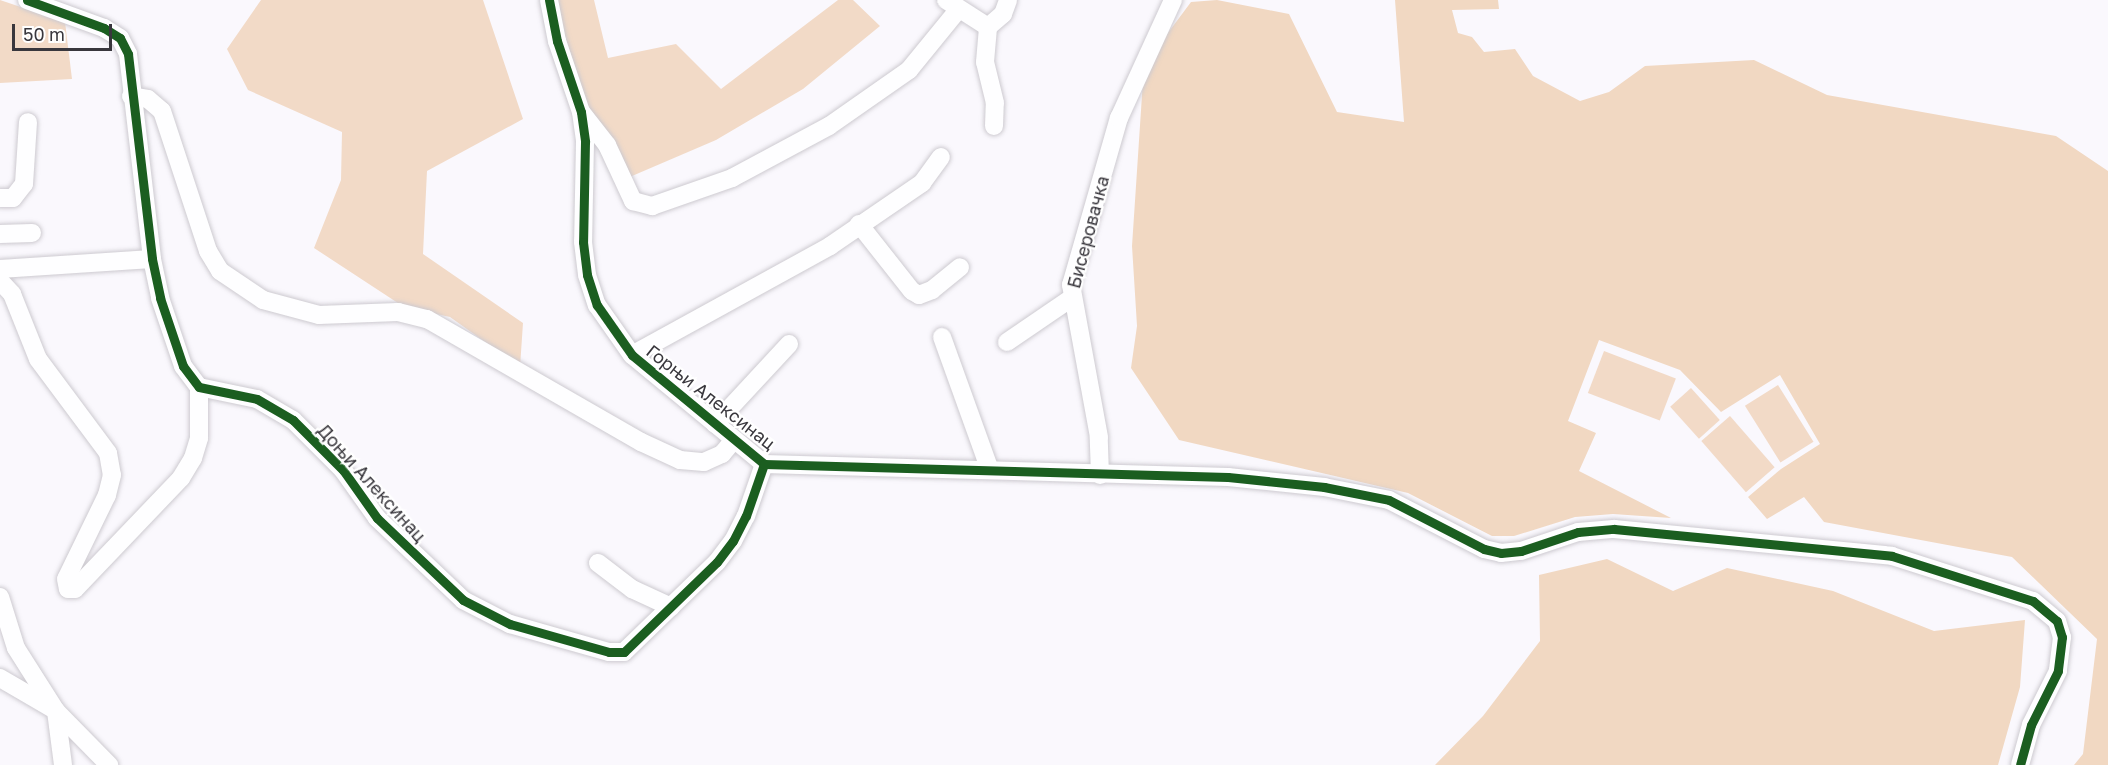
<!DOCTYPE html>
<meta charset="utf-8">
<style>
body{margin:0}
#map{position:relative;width:2108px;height:765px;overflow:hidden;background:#faf8fd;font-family:"Golos Text",sans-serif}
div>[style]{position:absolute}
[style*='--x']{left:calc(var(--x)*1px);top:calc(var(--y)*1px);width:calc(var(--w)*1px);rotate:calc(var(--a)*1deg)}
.green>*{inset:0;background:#f2dac7;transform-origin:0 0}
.forest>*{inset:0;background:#f1d8c2}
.roads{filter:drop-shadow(0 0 2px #cdcad0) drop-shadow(0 0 2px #cdcad0)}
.minor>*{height:18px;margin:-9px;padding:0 9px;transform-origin:9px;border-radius:9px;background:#fefeff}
.cycleway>*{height:9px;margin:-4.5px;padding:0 4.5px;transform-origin:4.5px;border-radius:4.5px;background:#1b5e20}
span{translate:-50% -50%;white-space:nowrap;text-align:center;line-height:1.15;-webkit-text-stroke:4.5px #fff;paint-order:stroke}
.street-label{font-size:18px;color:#39373d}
.scale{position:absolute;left:12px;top:24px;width:100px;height:27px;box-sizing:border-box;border:3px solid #39373d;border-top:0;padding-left:8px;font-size:18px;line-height:21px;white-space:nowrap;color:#39373d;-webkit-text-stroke:4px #fff;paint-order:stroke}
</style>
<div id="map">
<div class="green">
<i style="clip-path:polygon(0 0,65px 22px,72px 79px,0 83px)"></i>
<i style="clip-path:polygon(261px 0,483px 0,523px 119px,427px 171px,423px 254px,523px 323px,520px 367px,450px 317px,404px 307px,314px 248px,341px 180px,342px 132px,248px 90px,227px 49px)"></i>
<i style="clip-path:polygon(549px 0,594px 0,608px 58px,676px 44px,721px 89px,838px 0,853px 0,880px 26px,803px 89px,716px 140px,625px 179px,581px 112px)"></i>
<i style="left:1604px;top:351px;width:77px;height:45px;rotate:21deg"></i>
<i style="left:1778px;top:385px;width:67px;height:39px;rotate:58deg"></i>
<i style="left:1691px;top:388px;width:43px;height:28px;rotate:48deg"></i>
<i style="left:1730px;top:416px;width:68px;height:38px;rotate:49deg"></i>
</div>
<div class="forest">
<i style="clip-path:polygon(1217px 0,1289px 14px,1337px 112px,1404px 122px,1395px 0,1498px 0,1499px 9px,1452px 10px,1458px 33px,1472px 37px,1484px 52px,1515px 49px,1533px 76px,1580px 101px,1609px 92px,1645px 66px,1754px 60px,1827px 95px,2056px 136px,2108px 171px,2108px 765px,2074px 765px,2083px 754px,2097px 639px,2012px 557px,1824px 522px,1804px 497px,1767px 519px,1748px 497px,1781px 469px,1820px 444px,1780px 375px,1721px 412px,1680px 370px,1599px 340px,1568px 421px,1596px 433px,1579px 471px,1671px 518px,1613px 514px,1575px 517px,1514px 536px,1492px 536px,1408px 493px,1179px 440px,1131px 368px,1137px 326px,1132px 246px,1144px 65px,1191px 2px)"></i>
<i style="clip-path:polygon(1607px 559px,1673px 591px,1727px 568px,1833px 591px,1934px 631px,2025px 620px,2020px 687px,1998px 765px,1435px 765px,1483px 716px,1540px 641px,1539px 575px)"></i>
</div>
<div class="roads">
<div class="minor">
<i style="--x:27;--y:0;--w:82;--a:20"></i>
<i style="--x:104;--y:28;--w:19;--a:32"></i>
<i style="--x:120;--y:38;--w:18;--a:63"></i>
<i style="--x:128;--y:54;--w:206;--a:83.3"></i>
<i style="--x:152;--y:259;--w:40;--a:78"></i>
<i style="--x:160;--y:298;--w:72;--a:71.3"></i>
<i style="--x:183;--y:366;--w:26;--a:53"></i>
<i style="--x:199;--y:387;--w:59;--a:11.7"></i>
<i style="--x:257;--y:399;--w:42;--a:30.3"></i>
<i style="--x:293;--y:420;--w:71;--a:45"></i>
<i style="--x:343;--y:470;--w:59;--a:54.7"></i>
<i style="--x:377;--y:518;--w:119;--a:43.6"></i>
<i style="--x:463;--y:600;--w:53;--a:27.1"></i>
<i style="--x:510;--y:624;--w:103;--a:15.8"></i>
<i style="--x:609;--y:652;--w:15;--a:0"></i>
<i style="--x:624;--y:652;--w:129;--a:-44.1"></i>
<i style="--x:717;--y:562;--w:26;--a:-53"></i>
<i style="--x:733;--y:541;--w:28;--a:-63"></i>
<i style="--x:746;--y:516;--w:55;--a:-70.9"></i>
<i style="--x:549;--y:0;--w:42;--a:79"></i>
<i style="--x:557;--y:41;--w:75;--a:71.3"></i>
<i style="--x:581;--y:112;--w:30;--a:82"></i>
<i style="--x:585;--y:142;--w:100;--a:91.1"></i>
<i style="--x:583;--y:242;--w:33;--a:83"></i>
<i style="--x:587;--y:275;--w:32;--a:72"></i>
<i style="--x:597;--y:305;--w:61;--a:55"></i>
<i style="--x:632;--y:355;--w:171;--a:39.5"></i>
<i style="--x:764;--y:464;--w:464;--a:1.6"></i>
<i style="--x:1228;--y:477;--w:97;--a:5.9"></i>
<i style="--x:1324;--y:487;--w:66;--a:11.3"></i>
<i style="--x:1389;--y:500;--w:107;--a:27.3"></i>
<i style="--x:1484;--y:549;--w:17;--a:13"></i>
<i style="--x:1501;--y:553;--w:20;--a:-6"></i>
<i style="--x:1521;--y:551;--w:60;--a:-18.4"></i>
<i style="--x:1578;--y:532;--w:36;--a:-5"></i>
<i style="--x:1614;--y:529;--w:279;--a:5.5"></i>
<i style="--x:1892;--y:556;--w:148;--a:17.7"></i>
<i style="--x:2033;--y:601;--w:31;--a:40"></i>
<i style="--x:2057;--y:621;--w:17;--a:73"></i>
<i style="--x:2062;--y:637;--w:34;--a:97"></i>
<i style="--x:2058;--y:671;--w:60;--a:116.6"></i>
<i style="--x:2031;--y:725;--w:41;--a:105.4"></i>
<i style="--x:946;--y:0;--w:50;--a:32.7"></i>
<i style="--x:131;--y:96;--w:17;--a:10"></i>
<i style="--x:148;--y:99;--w:18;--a:41"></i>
<i style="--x:162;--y:111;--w:147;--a:71.8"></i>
<i style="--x:208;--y:251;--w:23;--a:59"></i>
<i style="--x:220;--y:271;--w:52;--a:34"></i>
<i style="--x:263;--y:300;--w:58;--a:15"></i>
<i style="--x:319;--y:315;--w:79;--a:-2.2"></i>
<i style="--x:398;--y:312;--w:30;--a:14"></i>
<i style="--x:427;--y:319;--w:247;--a:29.9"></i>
<i style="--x:641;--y:442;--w:43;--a:24.8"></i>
<i style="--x:680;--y:460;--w:24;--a:5"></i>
<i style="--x:704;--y:462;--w:20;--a:-24"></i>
<i style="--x:722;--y:454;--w:17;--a:-50"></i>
<i style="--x:582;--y:113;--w:41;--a:52"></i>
<i style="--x:607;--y:145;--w:62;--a:65.1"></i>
<i style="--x:633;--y:201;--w:20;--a:15"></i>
<i style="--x:652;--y:206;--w:85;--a:-19.3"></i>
<i style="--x:732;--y:178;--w:110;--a:-28.2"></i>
<i style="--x:829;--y:126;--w:98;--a:-35"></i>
<i style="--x:909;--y:70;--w:77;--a:-50.8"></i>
<i style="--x:994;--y:126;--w:23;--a:-88"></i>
<i style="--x:995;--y:103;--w:42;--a:-103.7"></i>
<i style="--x:985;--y:62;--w:35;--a:-85"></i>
<i style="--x:988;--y:27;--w:20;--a:-41"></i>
<i style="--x:1003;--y:14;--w:15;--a:-70"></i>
<i style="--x:0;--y:198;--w:13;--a:0"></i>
<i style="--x:13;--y:198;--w:18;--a:-52"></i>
<i style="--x:24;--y:184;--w:62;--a:-86.3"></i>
<i style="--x:859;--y:224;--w:85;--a:51.7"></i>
<i style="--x:912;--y:291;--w:8;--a:30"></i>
<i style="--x:919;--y:295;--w:14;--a:-21"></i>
<i style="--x:932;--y:290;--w:36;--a:-39"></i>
<i style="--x:0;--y:234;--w:32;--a:-2"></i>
<i style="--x:0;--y:269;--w:152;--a:-3.8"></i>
<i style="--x:0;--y:281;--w:18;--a:47"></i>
<i style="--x:12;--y:294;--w:70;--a:68.2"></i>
<i style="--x:38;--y:359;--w:117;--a:53.3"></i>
<i style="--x:108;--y:453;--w:22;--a:80"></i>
<i style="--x:112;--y:475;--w:21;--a:104"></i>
<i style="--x:107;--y:495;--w:93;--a:116"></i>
<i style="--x:66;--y:579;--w:10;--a:79"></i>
<i style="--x:68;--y:589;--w:7;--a:0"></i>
<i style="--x:75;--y:589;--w:153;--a:-46.3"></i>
<i style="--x:181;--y:478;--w:23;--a:-59"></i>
<i style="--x:193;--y:458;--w:21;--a:-73"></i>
<i style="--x:199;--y:438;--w:51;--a:-90"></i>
<i style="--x:942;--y:337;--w:141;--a:70.2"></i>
<i style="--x:1007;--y:342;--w:76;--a:-34.3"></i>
<i style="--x:632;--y:355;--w:226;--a:-28.8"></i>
<i style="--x:830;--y:246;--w:112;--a:-34.4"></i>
<i style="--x:922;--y:183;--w:32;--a:-54"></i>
<i style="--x:715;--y:424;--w:109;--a:-47.2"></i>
<i style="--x:1100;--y:475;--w:38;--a:-92"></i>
<i style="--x:1099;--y:437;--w:155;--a:-100.4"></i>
<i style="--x:1071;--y:285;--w:174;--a:-74"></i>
<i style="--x:1119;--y:118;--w:130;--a:-65.4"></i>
<i style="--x:598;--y:563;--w:43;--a:37.4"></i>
<i style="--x:632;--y:589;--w:43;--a:24.8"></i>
<i style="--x:0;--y:597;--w:53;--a:72.6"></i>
<i style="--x:16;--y:648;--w:75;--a:57.6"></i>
<i style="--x:56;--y:711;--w:76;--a:45.5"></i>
<i style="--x:0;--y:678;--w:64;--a:30.2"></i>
<i style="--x:56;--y:711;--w:54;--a:82.6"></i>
</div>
</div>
<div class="cycleway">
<i style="--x:27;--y:0;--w:82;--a:20"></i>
<i style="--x:104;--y:28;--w:19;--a:32"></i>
<i style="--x:120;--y:38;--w:18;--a:63"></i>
<i style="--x:128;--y:54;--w:206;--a:83.3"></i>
<i style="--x:152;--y:259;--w:40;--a:78"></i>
<i style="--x:160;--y:298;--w:72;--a:71.3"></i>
<i style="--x:183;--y:366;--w:26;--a:53"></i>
<i style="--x:199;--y:387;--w:59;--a:11.7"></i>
<i style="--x:257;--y:399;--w:42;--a:30.3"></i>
<i style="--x:293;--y:420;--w:71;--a:45"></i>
<i style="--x:343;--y:470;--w:59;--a:54.7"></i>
<i style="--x:377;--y:518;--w:119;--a:43.6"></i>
<i style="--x:463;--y:600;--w:53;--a:27.1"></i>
<i style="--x:510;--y:624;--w:103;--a:15.8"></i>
<i style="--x:609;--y:652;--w:15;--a:0"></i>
<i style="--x:624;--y:652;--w:129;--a:-44.1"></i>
<i style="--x:717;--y:562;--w:26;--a:-53"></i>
<i style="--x:733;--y:541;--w:28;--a:-63"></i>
<i style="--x:746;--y:516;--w:55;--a:-70.9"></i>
<i style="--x:549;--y:0;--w:42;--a:79"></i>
<i style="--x:557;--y:41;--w:75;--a:71.3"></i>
<i style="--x:581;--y:112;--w:30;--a:82"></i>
<i style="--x:585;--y:142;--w:100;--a:91.1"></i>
<i style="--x:583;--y:242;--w:33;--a:83"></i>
<i style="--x:587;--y:275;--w:32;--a:72"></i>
<i style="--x:597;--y:305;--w:61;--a:55"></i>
<i style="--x:632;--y:355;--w:171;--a:39.5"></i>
<i style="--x:764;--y:464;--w:464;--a:1.6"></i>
<i style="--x:1228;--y:477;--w:97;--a:5.9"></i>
<i style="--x:1324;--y:487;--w:66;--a:11.3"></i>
<i style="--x:1389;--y:500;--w:107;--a:27.3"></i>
<i style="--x:1484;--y:549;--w:17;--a:13"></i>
<i style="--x:1501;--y:553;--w:20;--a:-6"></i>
<i style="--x:1521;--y:551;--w:60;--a:-18.4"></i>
<i style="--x:1578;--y:532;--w:36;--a:-5"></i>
<i style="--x:1614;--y:529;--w:279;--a:5.5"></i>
<i style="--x:1892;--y:556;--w:148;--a:17.7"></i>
<i style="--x:2033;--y:601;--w:31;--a:40"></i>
<i style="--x:2057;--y:621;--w:17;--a:73"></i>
<i style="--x:2062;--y:637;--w:34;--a:97"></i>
<i style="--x:2058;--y:671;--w:60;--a:116.6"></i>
<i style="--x:2031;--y:725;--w:41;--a:105.4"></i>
</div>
<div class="street-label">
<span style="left:1088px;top:232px;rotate:-75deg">Бисеровачка</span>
<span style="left:711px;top:397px;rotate:38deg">Горњи Алексинац</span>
<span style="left:372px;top:483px;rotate:48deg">Доњи Алексинац</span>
</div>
<div class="scale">50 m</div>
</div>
